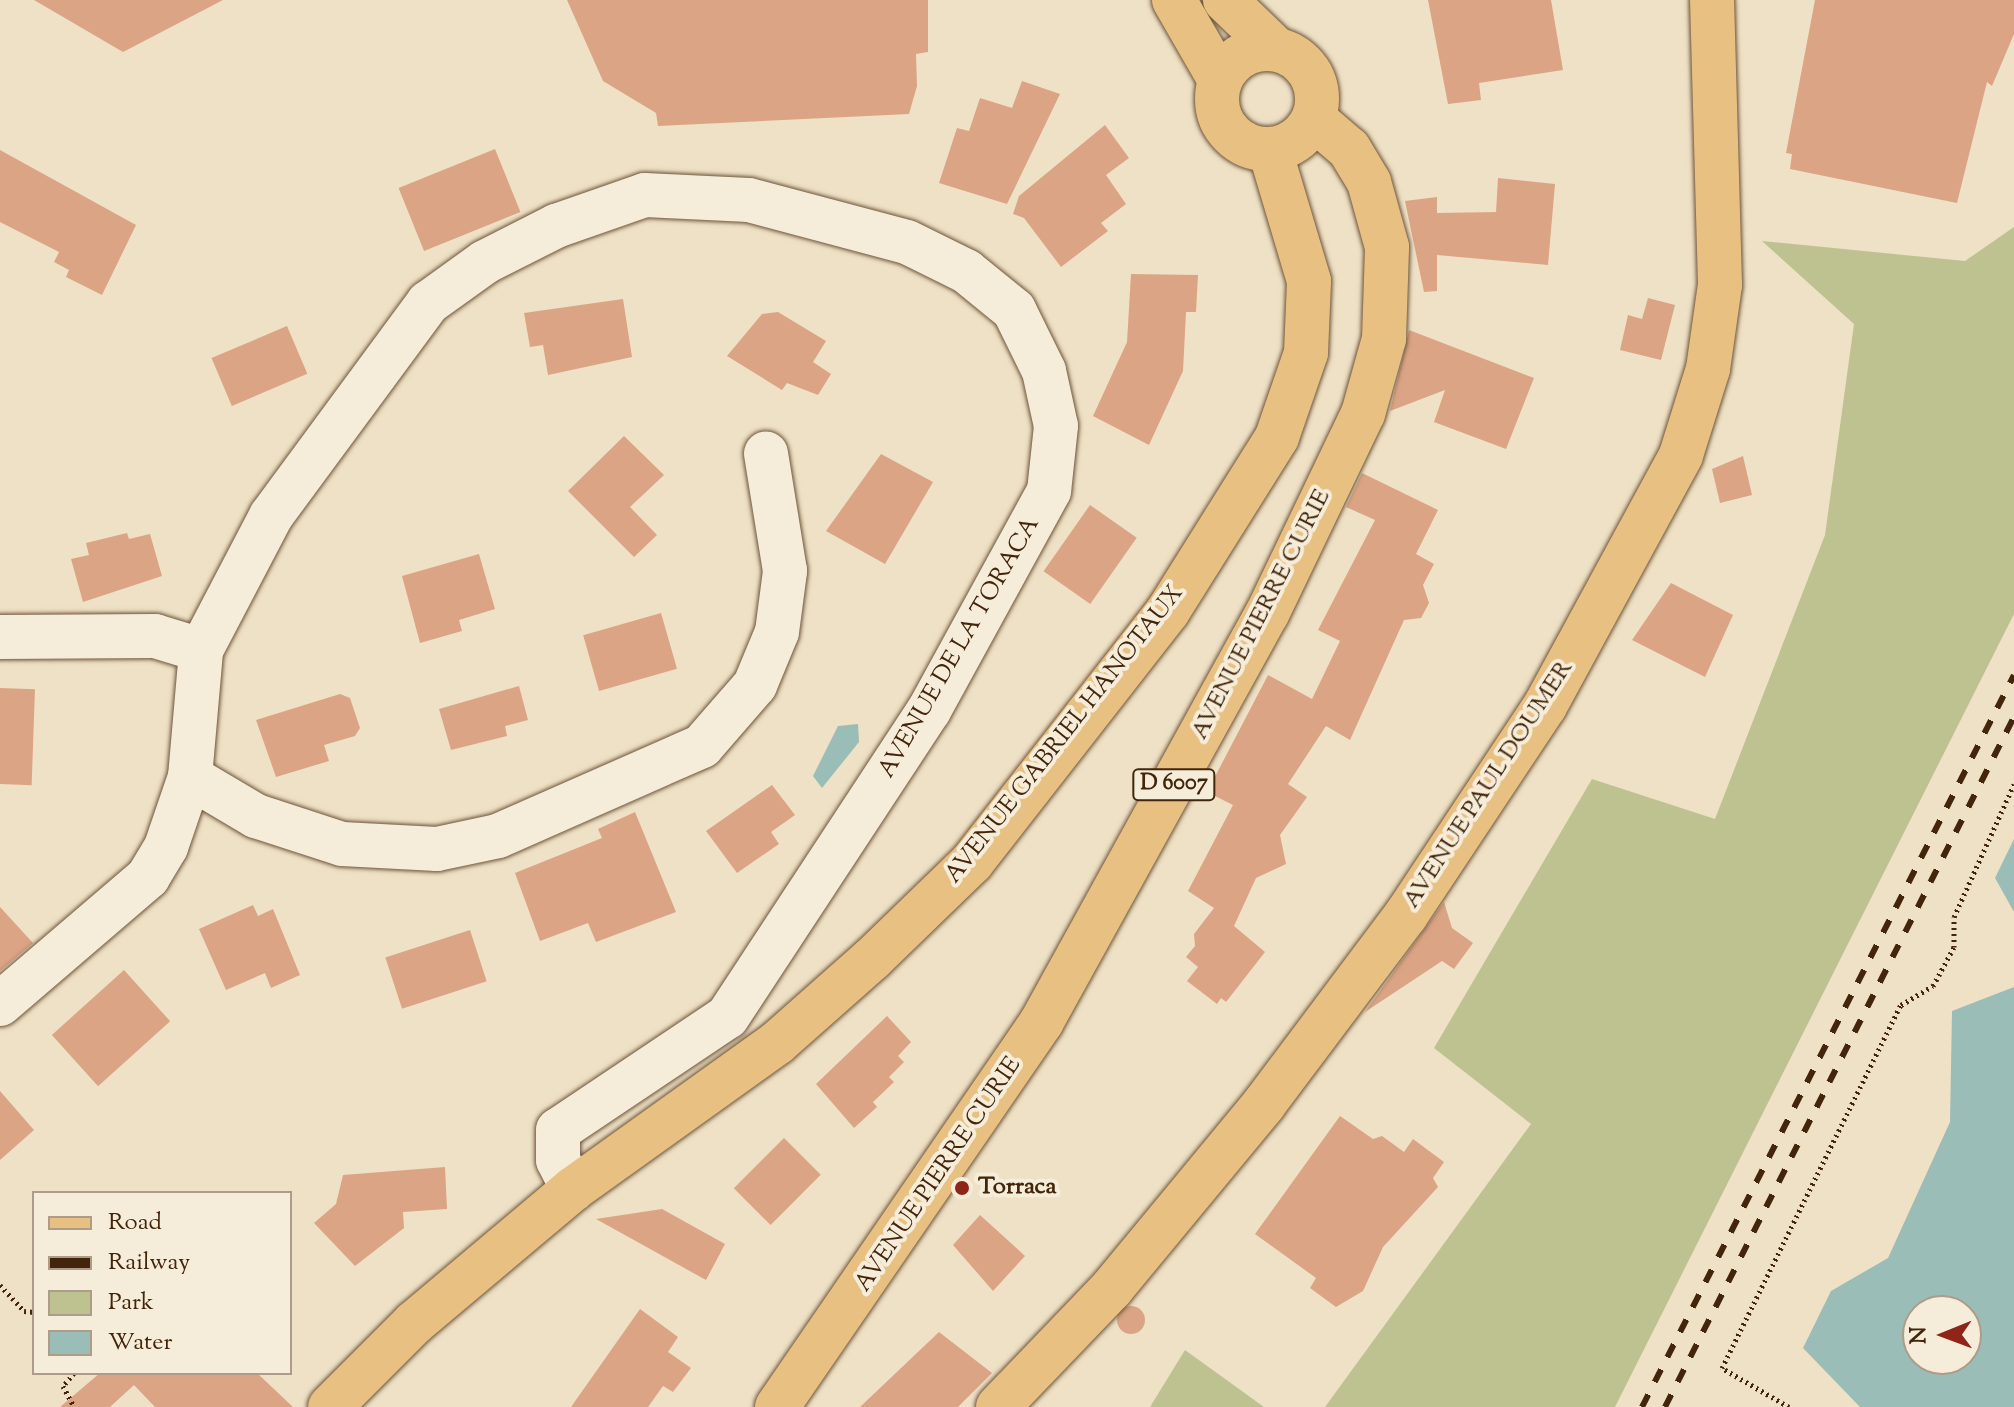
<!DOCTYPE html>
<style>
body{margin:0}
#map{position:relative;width:2014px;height:1407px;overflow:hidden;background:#efe1c5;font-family:"Sorts Mill Goudy",serif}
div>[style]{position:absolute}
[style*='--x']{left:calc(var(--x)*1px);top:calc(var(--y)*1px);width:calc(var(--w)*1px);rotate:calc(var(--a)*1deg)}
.green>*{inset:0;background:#bec291}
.water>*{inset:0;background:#9abdb7}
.building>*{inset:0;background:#dba485;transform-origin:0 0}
.round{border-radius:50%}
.path>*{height:5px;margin-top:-2.5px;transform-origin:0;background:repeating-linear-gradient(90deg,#42250b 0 2px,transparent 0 6px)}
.roads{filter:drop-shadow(0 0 2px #6d543a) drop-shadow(0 0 2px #6d543a)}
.minor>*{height:44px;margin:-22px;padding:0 22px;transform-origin:22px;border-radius:22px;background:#f5ecd9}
.major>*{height:44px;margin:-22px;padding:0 22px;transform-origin:22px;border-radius:22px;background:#e8c082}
.major>.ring{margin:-22px;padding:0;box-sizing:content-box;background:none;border:44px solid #e8c082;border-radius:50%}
.rail>*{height:6px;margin-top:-3px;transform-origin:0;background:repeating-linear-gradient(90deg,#42250b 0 14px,transparent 0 28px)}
.dots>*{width:22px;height:22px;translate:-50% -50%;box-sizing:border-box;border:4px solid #f5ecd9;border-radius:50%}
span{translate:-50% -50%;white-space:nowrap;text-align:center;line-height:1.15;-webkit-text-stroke:8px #f5ecd9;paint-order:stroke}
.shield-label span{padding:2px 6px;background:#f5ecd9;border:2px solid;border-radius:6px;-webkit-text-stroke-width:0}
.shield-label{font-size:22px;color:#42250b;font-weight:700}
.street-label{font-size:24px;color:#42250b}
.poi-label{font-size:24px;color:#42250b;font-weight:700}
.left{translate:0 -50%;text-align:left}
.legend{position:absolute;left:32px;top:1191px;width:260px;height:184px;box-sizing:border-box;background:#f5ecd9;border:2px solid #ad9c87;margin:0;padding:10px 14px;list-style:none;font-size:24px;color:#42250b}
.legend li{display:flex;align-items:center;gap:16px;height:40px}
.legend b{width:40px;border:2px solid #ad9c87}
.north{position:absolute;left:1902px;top:1295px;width:80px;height:80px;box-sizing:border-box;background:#f5ecd9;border:2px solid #ad9c87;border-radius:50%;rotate:269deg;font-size:22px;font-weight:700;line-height:32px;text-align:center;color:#42250b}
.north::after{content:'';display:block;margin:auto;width:28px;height:36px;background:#8f2418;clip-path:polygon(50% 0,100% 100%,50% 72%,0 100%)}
</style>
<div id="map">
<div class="green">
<i style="clip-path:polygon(2014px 227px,2014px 614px,1615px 1407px,1325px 1407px,1531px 1124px,1434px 1048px,1592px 779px,1715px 819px,1825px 535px,1854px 324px,1762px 241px,1965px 261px)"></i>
<i style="clip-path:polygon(1185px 1350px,1264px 1407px,1150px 1407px)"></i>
</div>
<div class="water">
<i style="clip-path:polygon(858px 724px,859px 742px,822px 788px,813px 776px,838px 726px)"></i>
<i style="clip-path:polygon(2014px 839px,2014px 912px,1995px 878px)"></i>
<i style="clip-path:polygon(evenodd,2014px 987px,2014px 1407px,1860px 1407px,1803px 1348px,1831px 1291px,1888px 1258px,1950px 1122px,1952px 1011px,2014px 987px,1966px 1311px,1966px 1359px,1918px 1359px,1918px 1311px,1966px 1311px)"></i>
</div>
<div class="building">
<i style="clip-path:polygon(34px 0,223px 0,123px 52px)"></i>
<i style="clip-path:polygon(567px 0,928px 0,928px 52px,916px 54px,917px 86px,909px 114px,658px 126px,656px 113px,603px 81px)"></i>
<i style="clip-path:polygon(1428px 0,1551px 0,1563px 70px,1479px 83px,1481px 100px,1448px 104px)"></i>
<i style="clip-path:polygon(1815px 0,2014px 0,2014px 34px,1992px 86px,1987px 82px,1957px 203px,1790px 169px,1792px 154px,1786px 153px)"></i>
<i style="clip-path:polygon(1022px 81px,1060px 94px,1007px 204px,939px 183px,957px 128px,969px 131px,980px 98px,1012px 108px)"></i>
<i style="clip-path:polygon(1105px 125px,1129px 158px,1106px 175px,1126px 204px,1101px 223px,1108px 231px,1061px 267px,1024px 218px,1013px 214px,1019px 196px)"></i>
<i style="left:495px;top:149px;width:68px;height:104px;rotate:68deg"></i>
<i style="clip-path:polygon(0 150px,136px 225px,102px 295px,66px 277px,69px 270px,54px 262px,59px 252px,0 222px)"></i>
<i style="clip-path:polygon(1498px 178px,1555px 184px,1548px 265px,1437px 255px,1437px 291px,1424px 292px,1405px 201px,1437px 197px,1437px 213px,1496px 212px)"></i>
<i style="clip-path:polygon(1131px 274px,1198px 275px,1196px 312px,1186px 312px,1183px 371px,1149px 445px,1093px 416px,1127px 342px)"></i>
<i style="clip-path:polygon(1648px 298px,1675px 305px,1661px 360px,1620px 350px,1628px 315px,1642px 319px)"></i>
<i style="clip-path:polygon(623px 299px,632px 357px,548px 375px,543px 345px,530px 347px,524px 313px)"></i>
<i style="clip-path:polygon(778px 312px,826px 341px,813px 362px,831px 374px,818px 395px,787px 383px,782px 390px,727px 356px,762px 314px)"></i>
<i style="left:287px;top:326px;width:52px;height:82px;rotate:67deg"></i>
<i style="clip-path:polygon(1409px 330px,1534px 378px,1506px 449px,1434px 422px,1445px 390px,1390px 411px)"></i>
<i style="clip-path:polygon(624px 436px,664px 475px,630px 507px,657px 535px,634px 557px,568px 491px)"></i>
<i style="clip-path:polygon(881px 454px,933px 482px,885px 564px,826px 531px)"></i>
<i style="clip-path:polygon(1743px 456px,1752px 495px,1720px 503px,1712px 469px)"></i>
<i style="clip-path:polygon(1362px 473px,1438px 510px,1416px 554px,1434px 564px,1423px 585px,1429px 603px,1421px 618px,1404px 620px,1350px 740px,1326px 726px,1288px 784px,1307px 797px,1280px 835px,1286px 864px,1256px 878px,1234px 926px,1265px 952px,1226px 1002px,1221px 998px,1217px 1004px,1187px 981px,1198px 967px,1186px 957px,1195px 946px,1194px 934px,1214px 908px,1188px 891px,1233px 805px,1207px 792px,1268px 675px,1312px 699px,1340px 641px,1318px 630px,1375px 520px,1346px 507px)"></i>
<i style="left:1090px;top:505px;width:57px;height:81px;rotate:35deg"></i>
<i style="clip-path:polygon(127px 533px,129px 539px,150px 534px,162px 576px,83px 602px,71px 559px,89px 555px,86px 543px)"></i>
<i style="clip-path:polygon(479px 554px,495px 609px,459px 620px,462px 631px,420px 643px,402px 576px)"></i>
<i style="clip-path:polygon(1671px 583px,1733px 615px,1705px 677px,1632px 640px)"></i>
<i style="left:661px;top:613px;width:58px;height:81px;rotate:74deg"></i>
<i style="clip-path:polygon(519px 686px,528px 720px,505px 726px,507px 736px,451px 750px,439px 709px)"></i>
<i style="left:0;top:688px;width:35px;height:96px;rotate:2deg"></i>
<i style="clip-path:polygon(340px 694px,350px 698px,360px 728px,355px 736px,324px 745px,329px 761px,276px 777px,256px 720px)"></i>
<i style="clip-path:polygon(772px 785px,795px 815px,771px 832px,779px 844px,737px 873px,706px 831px)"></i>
<i style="clip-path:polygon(635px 812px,676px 912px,596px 942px,588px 923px,540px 941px,515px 873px,602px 838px,598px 829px)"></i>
<i style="clip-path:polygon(1444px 902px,1452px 928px,1473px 943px,1454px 969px,1442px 961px,1365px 1012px)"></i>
<i style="clip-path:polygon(253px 905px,258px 916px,273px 909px,300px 975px,271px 988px,265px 973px,226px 990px,199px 929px)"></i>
<i style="clip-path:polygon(0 907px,33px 943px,0 971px)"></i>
<i style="left:470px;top:930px;width:54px;height:89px;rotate:72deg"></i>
<i style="left:124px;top:970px;width:69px;height:97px;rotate:48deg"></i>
<i style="clip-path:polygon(887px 1016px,911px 1042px,898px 1056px,904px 1062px,889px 1077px,894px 1082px,873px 1102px,877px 1107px,854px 1128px,816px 1084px)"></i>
<i style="clip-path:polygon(0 1091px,34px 1130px,0 1160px)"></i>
<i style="clip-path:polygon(1340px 1116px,1373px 1139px,1382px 1136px,1404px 1152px,1413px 1139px,1444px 1162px,1433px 1178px,1438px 1187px,1383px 1247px,1363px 1291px,1336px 1307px,1310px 1288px,1316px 1278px,1255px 1234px)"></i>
<i style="left:784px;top:1138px;width:52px;height:71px;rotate:45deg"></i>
<i style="clip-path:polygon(445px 1167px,447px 1209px,403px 1212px,404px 1228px,355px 1266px,314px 1223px,336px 1204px,343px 1175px)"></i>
<i style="clip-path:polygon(662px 1209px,725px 1244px,706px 1280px,596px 1219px)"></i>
<i style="clip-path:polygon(980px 1215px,1025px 1256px,993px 1291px,953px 1245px)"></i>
<i class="round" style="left:1117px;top:1306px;width:28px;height:28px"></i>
<i style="clip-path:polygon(640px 1309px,678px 1337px,668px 1352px,691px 1368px,673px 1392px,663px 1386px,648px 1407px,571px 1407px)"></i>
<i style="clip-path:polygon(939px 1332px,992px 1373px,958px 1407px,860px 1407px)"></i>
<i style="clip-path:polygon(100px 1373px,257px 1373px,293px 1407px,155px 1407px,134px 1385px,110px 1407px,60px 1407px)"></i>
</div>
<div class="path">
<i style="--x:0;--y:1285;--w:35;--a:47"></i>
<i style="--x:24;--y:1311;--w:10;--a:6"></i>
<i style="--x:74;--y:1373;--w:17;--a:130"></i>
<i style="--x:63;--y:1386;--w:24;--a:62"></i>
<i style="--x:1789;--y:1407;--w:78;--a:-149.8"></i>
<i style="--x:1722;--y:1368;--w:405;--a:-63.8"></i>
<i style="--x:1901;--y:1005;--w:37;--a:-31"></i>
<i style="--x:1933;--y:986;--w:44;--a:-61.7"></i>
<i style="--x:1954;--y:947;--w:30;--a:-90"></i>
<i style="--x:1954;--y:917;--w:146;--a:-65.7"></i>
</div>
<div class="roads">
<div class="minor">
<i style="--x:0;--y:637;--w:155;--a:-0.4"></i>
<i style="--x:155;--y:636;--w:48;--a:16.9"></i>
<i style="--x:190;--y:777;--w:77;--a:30.6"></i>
<i style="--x:256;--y:816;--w:90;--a:18"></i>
<i style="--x:342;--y:844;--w:95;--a:3"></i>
<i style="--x:437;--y:849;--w:62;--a:-12"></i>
<i style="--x:498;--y:836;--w:223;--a:-23.8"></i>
<i style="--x:702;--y:746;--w:81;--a:-49"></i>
<i style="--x:755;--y:685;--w:57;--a:-67.5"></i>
<i style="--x:777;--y:632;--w:62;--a:-82.5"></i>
<i style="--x:785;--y:571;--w:119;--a:-99.2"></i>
<i style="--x:0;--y:1004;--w:195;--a:-40.6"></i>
<i style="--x:148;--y:877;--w:35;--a:-59"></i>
<i style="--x:166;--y:847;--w:74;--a:-71.1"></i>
<i style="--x:190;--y:777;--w:127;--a:-85"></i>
<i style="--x:201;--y:650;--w:151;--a:-62.4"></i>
<i style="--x:271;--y:516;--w:265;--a:-53.6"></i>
<i style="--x:428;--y:303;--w:70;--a:-35.7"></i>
<i style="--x:485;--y:262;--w:80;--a:-26.9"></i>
<i style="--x:556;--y:226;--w:94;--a:-19.2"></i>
<i style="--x:645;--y:195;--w:104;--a:2.8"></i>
<i style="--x:749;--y:200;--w:163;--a:14.9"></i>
<i style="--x:907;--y:242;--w:66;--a:26.2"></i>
<i style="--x:966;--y:271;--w:62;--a:39.1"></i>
<i style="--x:1014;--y:310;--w:68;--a:63.8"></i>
<i style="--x:1044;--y:371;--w:56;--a:77.7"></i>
<i style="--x:1056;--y:426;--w:65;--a:96.1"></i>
<i style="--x:1049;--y:491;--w:250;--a:118.7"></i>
<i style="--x:929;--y:710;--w:367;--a:123.3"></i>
<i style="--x:727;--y:1017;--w:203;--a:146.2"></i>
<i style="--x:558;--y:1130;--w:30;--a:90"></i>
<i style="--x:558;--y:1160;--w:33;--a:63"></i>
</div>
<div class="major">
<i style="--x:1174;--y:0;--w:92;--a:60.1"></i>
<i style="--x:1225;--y:0;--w:69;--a:43.8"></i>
<i class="ring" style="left:1217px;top:49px;width:56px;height:56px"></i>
<i style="--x:330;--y:1407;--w:119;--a:-45"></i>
<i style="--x:414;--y:1323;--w:208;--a:-40.1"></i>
<i style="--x:573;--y:1189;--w:251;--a:-35.6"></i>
<i style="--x:777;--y:1043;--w:127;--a:-41.5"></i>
<i style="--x:872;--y:959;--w:139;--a:-44.1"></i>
<i style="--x:972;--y:862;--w:318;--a:-52"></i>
<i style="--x:1168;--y:611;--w:205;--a:-57.9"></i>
<i style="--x:1277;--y:437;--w:89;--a:-71"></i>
<i style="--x:1306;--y:353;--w:72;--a:-87.6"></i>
<i style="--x:1309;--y:281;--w:137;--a:-106.6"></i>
<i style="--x:777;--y:1407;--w:468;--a:-55.5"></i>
<i style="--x:1042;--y:1021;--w:465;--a:-61.1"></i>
<i style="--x:1267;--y:614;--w:222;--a:-64.4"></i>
<i style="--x:1363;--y:414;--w:78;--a:-74.4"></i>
<i style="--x:1384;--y:339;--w:92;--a:-88.1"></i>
<i style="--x:1387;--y:247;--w:67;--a:-105.5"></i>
<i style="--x:1369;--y:182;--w:39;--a:-121"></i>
<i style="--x:1349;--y:149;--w:46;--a:-139.4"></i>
<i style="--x:998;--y:1407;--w:165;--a:-46.2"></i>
<i style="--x:1112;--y:1288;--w:239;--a:-50.4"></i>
<i style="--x:1264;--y:1104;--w:236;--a:-53.1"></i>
<i style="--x:1406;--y:915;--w:251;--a:-56.4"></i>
<i style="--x:1545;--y:706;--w:285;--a:-61.5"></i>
<i style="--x:1681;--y:455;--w:90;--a:-72.6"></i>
<i style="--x:1708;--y:369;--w:85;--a:-81.9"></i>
<i style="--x:1720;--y:285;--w:285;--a:-91.6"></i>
</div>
</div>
<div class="rail">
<i style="--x:1642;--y:1407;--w:821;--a:-63.06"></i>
<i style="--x:1665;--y:1407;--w:773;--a:-63.17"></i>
</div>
<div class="dots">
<i style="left:962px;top:1188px;background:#8f2418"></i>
</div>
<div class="shield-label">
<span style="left:1174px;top:785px">D 6007</span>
</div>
<div class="street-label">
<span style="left:1262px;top:615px;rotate:-63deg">AVENUE PIERRE CURIE</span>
<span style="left:960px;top:648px;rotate:-60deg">AVENUE DE LA TORACA</span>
<span style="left:1065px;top:735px;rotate:-52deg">AVENUE GABRIEL HANOTAUX</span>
<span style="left:1489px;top:785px;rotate:-57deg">AVENUE PAUL DOUMER</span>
<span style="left:939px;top:1175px;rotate:-56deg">AVENUE PIERRE CURIE</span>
</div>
<div class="poi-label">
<span class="left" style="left:978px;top:1188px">Torraca</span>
</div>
<ul class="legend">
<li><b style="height:10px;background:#e8c082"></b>Road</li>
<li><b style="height:10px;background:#42250b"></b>Railway</li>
<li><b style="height:22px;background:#bec291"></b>Park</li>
<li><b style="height:22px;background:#9abdb7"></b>Water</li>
</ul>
<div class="north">N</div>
</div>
